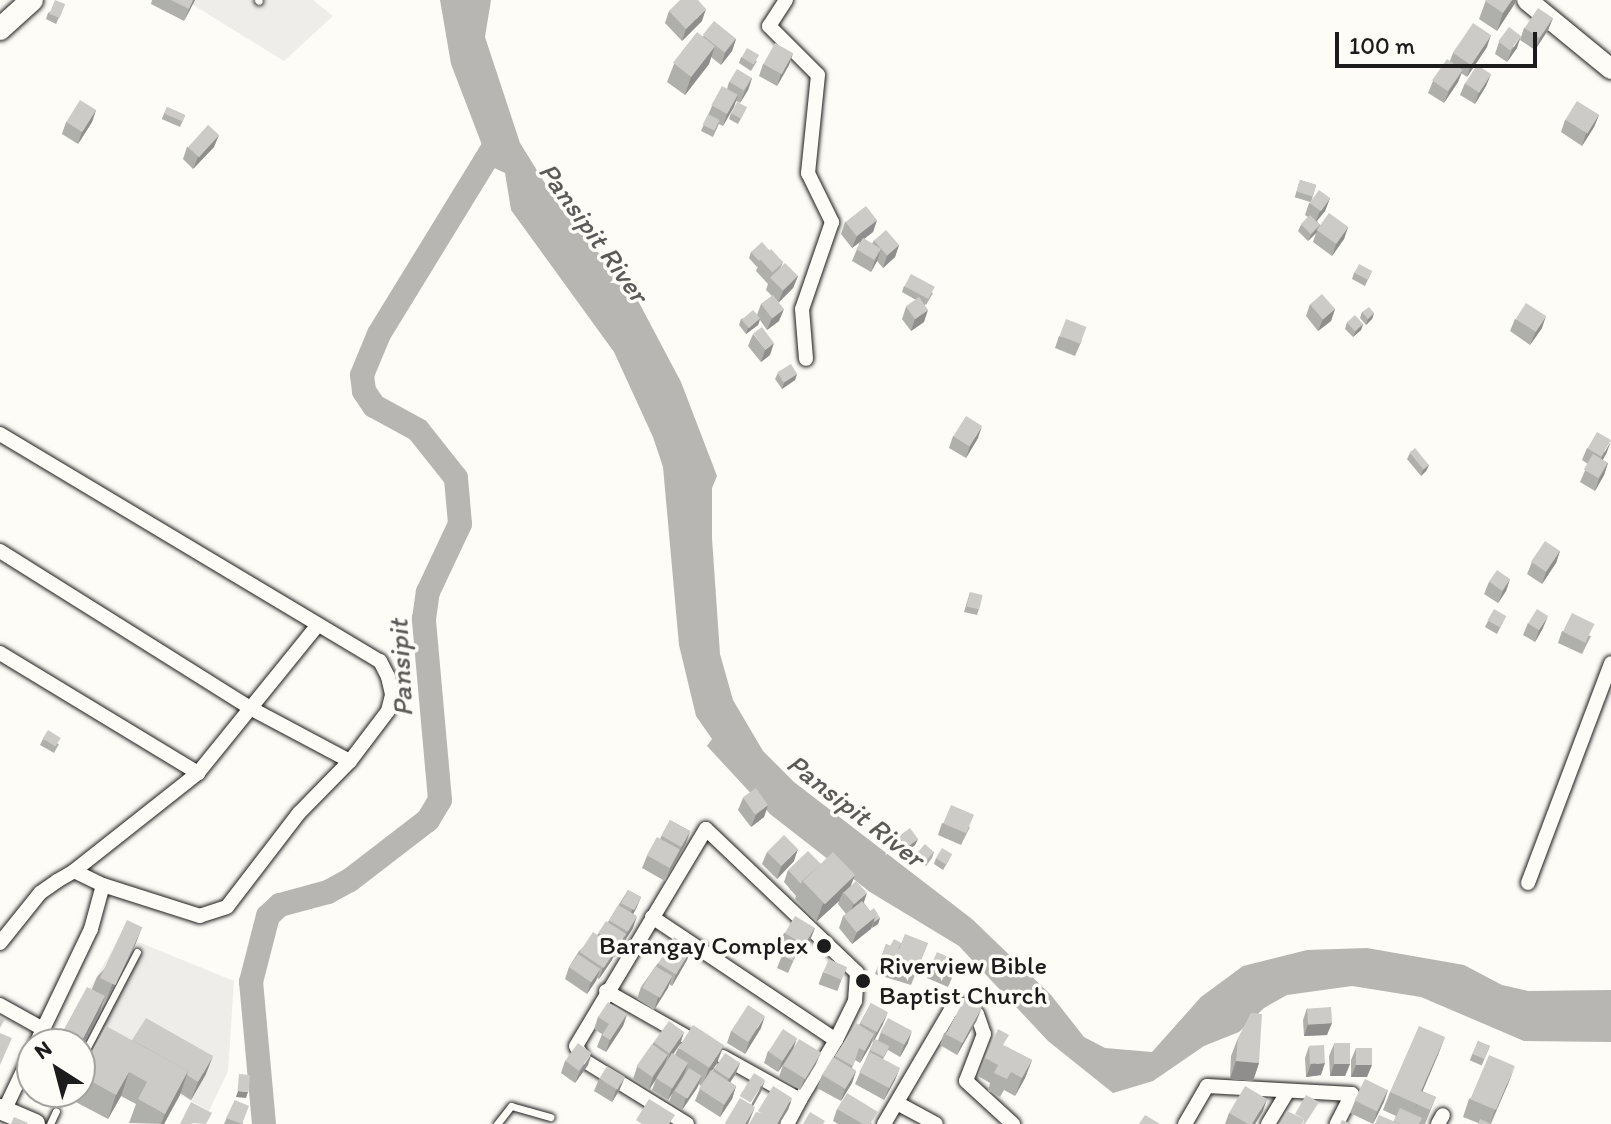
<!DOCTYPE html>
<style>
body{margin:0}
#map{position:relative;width:1611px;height:1124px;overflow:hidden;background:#fdfcf7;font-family:Itim,sans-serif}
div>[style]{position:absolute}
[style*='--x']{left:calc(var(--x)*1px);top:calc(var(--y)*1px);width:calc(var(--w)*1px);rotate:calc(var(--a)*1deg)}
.built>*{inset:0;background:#eeede9}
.water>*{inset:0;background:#b7b6b2}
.river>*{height:24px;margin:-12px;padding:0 12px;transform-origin:12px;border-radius:12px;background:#b7b6b2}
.roads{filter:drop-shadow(0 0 2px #1c1c1c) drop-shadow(0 0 2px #1c1c1c)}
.lane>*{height:7px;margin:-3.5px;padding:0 3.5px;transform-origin:3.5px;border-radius:3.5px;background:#fdfcf7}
.street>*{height:14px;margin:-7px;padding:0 7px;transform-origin:7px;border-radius:7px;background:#fdfcf7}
.secondary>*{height:20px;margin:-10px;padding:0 10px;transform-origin:10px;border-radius:10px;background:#fdfcf7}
.primary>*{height:22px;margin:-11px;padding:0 11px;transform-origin:11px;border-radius:11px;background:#fdfcf7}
.wall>*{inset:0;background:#afafac;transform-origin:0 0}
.shaded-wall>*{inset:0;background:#8f8e8c}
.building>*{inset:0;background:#cccbc8;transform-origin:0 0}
.dots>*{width:22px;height:22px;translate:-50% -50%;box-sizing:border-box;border:4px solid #fdfcf7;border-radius:50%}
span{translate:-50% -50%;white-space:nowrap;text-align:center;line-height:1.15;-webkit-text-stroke:7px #fdfcf7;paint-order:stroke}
.poi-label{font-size:26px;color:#1c1c1c}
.right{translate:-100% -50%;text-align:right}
.left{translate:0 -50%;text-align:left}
.water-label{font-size:28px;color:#5a5a58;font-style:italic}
.north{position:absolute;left:16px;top:1028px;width:80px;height:80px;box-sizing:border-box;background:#fdfcf7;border:2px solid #a3a29f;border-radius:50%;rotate:324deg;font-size:22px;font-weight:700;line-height:32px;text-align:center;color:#1c1c1c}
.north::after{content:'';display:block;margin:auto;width:28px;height:36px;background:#1c1c1c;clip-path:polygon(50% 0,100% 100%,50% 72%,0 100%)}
.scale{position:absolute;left:1335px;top:32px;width:202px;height:36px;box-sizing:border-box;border:4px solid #1c1c1c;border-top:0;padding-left:10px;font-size:24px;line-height:28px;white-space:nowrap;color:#1c1c1c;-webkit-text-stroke:6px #fdfcf7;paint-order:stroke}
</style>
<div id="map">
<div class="built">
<i style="clip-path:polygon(185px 0,313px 0,333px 16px,284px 61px)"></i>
<i style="clip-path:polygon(121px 935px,234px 981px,228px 1071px,209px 1111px,97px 1049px,80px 1079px,80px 1044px,57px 1044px)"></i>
</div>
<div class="water">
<i style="clip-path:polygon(440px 0,491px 0,485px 37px,520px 143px,561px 209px,636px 297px,681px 382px,717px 476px,712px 488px,712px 538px,720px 654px,733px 700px,763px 751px,794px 782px,972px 919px,1051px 995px,1084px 1037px,1105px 1048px,1152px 1052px,1201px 997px,1243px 966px,1307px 950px,1367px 948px,1464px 965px,1502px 985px,1528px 991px,1611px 990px,1611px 1042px,1524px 1041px,1421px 997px,1352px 986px,1287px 995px,1264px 1008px,1239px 1032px,1204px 1046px,1153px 1081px,1113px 1093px,1048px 1041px,959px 946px,870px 892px,770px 814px,707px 746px,712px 739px,696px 716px,679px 645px,663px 467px,653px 437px,614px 352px,511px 210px,505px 173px,473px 158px,482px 145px,451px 64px)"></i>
</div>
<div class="river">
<i style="--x:264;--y:1124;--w:143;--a:-95.2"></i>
<i style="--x:251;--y:982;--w:68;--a:-75.6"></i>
<i style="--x:268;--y:916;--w:16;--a:-43"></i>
<i style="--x:280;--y:905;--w:50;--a:-15.2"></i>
<i style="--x:328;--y:892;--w:25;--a:-29"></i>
<i style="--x:350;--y:880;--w:98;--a:-37.6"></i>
<i style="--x:428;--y:820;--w:23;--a:-59"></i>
<i style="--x:440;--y:800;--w:182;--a:-95.1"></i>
<i style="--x:424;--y:619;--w:27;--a:-82"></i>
<i style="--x:428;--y:592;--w:75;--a:-64.8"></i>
<i style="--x:460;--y:524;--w:46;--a:-95"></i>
<i style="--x:456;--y:478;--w:61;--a:-128.4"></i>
<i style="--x:418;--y:430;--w:50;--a:-151.4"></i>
<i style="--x:374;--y:406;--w:18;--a:-124"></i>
<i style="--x:364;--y:391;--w:16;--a:-97"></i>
<i style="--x:362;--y:375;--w:44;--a:-67.5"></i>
<i style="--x:379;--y:334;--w:220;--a:-58.5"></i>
</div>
<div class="roads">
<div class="lane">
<i style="--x:258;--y:0;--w:1;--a:45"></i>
<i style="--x:80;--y:1061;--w:123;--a:-62.4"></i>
<i style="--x:50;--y:1124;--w:14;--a:-65"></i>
<i style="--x:497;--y:1124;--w:23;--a:-52"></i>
<i style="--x:511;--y:1106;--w:41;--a:15.8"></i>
</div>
<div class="street">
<i style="--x:786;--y:0;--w:31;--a:123"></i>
<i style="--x:769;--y:26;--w:69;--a:45"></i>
<i style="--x:818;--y:75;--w:99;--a:95.8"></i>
<i style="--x:808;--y:173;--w:55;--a:63.9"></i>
<i style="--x:832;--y:222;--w:92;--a:109"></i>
<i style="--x:802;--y:309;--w:50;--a:85.4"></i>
<i style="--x:0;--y:434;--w:443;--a:30.9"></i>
<i style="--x:380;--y:661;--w:18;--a:63"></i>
<i style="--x:388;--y:677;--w:18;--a:77"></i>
<i style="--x:392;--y:695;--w:16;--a:104"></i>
<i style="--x:388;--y:711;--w:63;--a:127.2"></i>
<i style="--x:350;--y:761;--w:73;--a:134.4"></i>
<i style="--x:299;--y:813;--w:118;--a:127.5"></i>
<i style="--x:227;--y:907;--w:28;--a:162"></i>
<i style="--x:200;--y:916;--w:102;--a:-162.3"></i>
<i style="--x:0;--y:551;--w:297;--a:32.1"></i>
<i style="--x:252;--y:709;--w:111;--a:28"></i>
<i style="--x:0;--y:653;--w:232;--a:31.2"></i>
<i style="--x:74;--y:871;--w:158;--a:-38.3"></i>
<i style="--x:198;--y:773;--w:189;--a:-51"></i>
<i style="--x:1528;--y:883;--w:235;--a:-69.3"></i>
<i style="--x:652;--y:917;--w:221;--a:33.8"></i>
<i style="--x:836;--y:1040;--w:70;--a:121"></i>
<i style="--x:0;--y:943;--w:64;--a:-51.3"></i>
<i style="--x:40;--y:893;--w:21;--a:-35"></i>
<i style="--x:57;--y:881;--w:20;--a:-30"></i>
<i style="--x:74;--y:871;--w:32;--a:26"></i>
<i style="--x:103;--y:885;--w:46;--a:105.3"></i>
<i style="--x:91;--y:929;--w:127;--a:115.6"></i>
<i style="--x:606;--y:991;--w:109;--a:29.6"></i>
<i style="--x:0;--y:1005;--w:49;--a:29.2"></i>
<i style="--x:723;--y:1057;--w:88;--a:29.2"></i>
<i style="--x:800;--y:1100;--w:27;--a:118"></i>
<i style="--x:897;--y:1103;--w:44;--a:28.3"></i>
<i style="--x:4;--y:1111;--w:65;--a:-64.6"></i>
<i style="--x:687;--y:1124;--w:120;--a:-148.3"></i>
<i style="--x:585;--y:1061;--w:17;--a:-121"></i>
<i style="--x:576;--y:1046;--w:253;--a:-59.1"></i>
<i style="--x:706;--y:829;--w:209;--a:43.6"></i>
<i style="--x:857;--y:973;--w:28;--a:94"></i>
<i style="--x:855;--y:1001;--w:43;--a:116"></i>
<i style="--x:884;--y:1124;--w:132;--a:-59.6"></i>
<i style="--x:951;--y:1010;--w:12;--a:-24"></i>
<i style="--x:962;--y:1005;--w:17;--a:31"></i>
<i style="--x:977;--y:1014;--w:21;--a:71"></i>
<i style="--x:984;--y:1034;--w:50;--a:111"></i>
<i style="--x:966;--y:1081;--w:64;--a:42.5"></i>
<i style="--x:1185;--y:1124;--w:44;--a:-59.9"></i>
<i style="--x:1207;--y:1086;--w:145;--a:3.2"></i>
<i style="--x:1352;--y:1094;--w:34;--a:117"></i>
<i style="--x:1268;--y:1124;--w:37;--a:-59"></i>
<i style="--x:1438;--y:1124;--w:10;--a:-61"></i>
</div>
<div class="secondary">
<i style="--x:1527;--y:0;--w:109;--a:39.4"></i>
<i style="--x:0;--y:1109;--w:38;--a:23"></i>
</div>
<div class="primary">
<i style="--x:0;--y:29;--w:43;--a:-42.2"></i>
</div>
</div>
<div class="wall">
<i style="clip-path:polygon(152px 0,195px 0,184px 21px,151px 4px)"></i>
<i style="clip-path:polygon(1486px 0,1517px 0,1497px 31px,1479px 19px)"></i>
<i style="clip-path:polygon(65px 4px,56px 24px,46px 19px,48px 13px)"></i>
<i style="clip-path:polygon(669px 11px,702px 21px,682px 41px,665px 23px)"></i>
<i style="clip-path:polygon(1553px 18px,1548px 30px,1535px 50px,1520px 40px,1524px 28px)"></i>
<i style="clip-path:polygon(703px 36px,736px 39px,732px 51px,721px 65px,711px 57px,709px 64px,685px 95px,667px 82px,674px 64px)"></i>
<i style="clip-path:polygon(1499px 42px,1517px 48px,1507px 62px,1495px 54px)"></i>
<i style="clip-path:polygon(1487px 47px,1467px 77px,1461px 73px,1458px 82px,1444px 103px,1428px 93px,1433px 81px,1450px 61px,1453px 53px)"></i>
<i style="clip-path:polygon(793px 53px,789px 65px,777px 86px,759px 76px,763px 64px)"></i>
<i style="clip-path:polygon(741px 57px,757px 61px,751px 71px,739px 63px)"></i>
<i style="clip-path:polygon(1491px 74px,1486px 86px,1475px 104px,1460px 95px,1465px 83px)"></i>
<i style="clip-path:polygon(752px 78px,748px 90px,740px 103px,736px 101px,723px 126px,719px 124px,713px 137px,701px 131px,712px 106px,727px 89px,729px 82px)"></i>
<i style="left:167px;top:107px;width:20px;height:13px;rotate:24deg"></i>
<i style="clip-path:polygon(747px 107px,738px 124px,729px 119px,731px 113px)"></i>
<i style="clip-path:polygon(96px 110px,92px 122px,78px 144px,62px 134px,66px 122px)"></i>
<i style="clip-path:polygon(1599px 115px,1594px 127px,1582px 146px,1561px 132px,1565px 120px)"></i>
<i style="clip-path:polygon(187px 147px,214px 147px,193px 169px,183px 159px)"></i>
<i style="left:1300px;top:180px;width:17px;height:18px;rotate:17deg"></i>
<i style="clip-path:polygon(1330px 198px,1325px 211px,1317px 221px,1320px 225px,1348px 227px,1344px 239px,1332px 256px,1313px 242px,1316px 233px,1308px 241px,1298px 231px,1301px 225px,1308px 217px,1305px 215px,1309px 203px)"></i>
<i style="clip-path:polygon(877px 220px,873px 232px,864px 239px,872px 244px,874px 240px,899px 245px,895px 257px,883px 268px,877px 261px,871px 272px,852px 261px,860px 242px,852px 248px,841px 234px,845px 222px)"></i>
<i style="clip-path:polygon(770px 251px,783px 262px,781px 267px,798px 276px,793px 288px,779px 302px,779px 321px,767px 330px,760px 320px,758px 325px,746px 334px,739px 325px,741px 319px,757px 315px,761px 304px,772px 296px,766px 290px,768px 284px,756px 271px,758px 266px,757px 267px,749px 258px,751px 252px)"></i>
<i style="clip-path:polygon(1372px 271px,1365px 286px,1352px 279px,1354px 273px)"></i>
<i style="clip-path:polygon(904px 286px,933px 293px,926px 305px,925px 304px,924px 322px,911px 331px,902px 319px,906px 307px,916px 300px,902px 292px)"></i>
<i style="clip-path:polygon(1310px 304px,1335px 309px,1331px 321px,1318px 331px,1306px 316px)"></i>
<i style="clip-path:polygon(1362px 312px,1374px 313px,1372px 319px,1366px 325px,1360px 318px)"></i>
<i style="clip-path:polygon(1515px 319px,1542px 328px,1530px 345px,1510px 331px)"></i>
<i style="clip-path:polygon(1347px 322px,1363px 324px,1361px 330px,1353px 337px,1345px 329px)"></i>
<i style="clip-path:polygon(753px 334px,770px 355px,761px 362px,748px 346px)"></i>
<i style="clip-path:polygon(1059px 336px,1082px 340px,1075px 356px,1055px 348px)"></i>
<i style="clip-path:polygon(778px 373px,797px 374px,795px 380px,782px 389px,775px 379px)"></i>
<i style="clip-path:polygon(953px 436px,978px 438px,966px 458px,949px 448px)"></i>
<i style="clip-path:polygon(1587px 448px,1607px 452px,1603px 460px,1608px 463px,1604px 475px,1595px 491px,1580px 482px,1588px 464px,1582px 460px)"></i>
<i style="clip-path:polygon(1410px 453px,1429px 465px,1426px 471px,1421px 476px,1407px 459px)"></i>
<i style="clip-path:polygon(1560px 551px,1556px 563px,1542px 584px,1527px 574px,1532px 562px)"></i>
<i style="clip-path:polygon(1510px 579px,1506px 591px,1498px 603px,1484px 594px,1489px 582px)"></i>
<i style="clip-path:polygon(970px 592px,979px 609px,977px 615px,964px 612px)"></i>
<i style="clip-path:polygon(1506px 616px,1497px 634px,1485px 627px,1488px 621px)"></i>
<i style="clip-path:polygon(1528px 623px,1543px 628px,1535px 642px,1523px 635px)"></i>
<i style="clip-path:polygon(1562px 631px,1591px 636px,1582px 654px,1558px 643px)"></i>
<i style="clip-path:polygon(43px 739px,59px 744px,54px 753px,40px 745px)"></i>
<i style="clip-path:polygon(743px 798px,768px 805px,764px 817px,751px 827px,738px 810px)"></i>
<i style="clip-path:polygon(670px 820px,690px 831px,686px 843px,665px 881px,642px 868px,647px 856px,660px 839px)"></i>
<i style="clip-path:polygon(942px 823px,970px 827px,961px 845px,938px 835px)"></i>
<i style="clip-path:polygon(899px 836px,918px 839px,915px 845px,904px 853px,897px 842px)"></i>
<i style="clip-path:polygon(767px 852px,794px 861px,777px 879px,762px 864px)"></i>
<i style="clip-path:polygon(919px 852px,934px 852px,932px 858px,926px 866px,916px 858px)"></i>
<i style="clip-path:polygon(936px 858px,949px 860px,943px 870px,934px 864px)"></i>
<i style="clip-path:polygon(821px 864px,851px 885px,870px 911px,880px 918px,878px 924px,872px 927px,852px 944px,839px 928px,843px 916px,846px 914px,838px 904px,839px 901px,816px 922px,795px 899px,796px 896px,784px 882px,788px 870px)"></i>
<i style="clip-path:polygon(628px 890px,641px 897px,633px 914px,633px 928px,599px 979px,597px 978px,587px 994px,565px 979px,569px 967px,579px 951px,597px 935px,608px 922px)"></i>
<i style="clip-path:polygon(142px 927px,135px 945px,105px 1003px,103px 1002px,99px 1014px,92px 989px,97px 977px)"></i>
<i style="clip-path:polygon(815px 928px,810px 940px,800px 957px,796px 955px,788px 973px,777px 968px,785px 948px,779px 945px,784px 933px)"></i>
<i style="clip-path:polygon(901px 943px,928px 943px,911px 985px,875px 974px,886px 944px,890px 946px)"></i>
<i style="clip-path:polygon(687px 960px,672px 986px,669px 984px,654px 1010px,637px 999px,641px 987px,658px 963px)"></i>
<i style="clip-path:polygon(959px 962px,948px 987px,927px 978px,931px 966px)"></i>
<i style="left:823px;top:972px;width:20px;height:13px;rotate:20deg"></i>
<i style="clip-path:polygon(871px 1003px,883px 1024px,860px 1063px,855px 1060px,852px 1068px,856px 1071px,852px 1083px,841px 1101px,817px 1088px,822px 1075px,835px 1056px,859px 1025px)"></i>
<i style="clip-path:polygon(1307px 1008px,1327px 1035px,1304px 1036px,1303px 1020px)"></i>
<i style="clip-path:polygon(627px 1014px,623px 1026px,606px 1052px,597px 1047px,602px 1034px,594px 1029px,598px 1017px)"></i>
<i style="clip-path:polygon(977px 1020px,957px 1055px,940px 1045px,944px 1033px)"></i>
<i style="clip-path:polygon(761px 1028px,745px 1054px,727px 1043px,731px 1031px)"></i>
<i style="clip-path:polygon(684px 1032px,680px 1044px,673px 1054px,675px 1055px,678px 1048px,717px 1063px,712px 1071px,713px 1071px,714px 1068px,740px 1063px,735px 1075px,730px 1082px,736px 1086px,732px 1099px,720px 1117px,695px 1101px,701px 1086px,699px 1084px,697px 1088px,682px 1110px,669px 1102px,672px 1094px,668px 1100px,652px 1090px,656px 1079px,649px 1090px,633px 1079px,637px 1067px,654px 1042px)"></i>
<i style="clip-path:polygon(881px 1032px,908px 1043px,900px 1057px,888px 1050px,883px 1059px,895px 1080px,884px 1100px,855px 1084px,870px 1050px,878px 1040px)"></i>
<i style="clip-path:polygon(1445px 1037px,1422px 1091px,1436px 1097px,1425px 1124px,1375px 1124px,1394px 1121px,1396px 1116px,1383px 1110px,1390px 1092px)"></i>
<i style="clip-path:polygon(1238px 1038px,1259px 1063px,1253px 1081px,1230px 1079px,1231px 1056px)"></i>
<i style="clip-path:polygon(132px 1040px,206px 1074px,191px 1100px,180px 1093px,164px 1124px,129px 1123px,136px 1104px,121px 1096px,108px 1119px,70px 1099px,73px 1092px,80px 1092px,80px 1073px)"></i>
<i style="left:1478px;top:1041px;width:13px;height:21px;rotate:23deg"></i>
<i style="clip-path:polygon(1334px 1044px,1350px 1064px,1345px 1076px,1330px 1076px,1329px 1056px)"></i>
<i style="clip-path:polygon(1005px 1046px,1032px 1060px,1025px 1078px,1015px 1096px,1004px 1090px,1000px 1097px,988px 1091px,990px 1083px,978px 1076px,985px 1058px)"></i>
<i style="clip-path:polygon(1309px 1046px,1321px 1075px,1306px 1077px,1305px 1058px)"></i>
<i style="clip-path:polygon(794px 1048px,816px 1064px,800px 1090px,779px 1077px,783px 1065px,778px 1072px,764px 1063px,768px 1051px)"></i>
<i style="clip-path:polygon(1356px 1048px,1367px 1077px,1351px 1077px,1351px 1060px)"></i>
<i style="clip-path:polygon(565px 1061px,588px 1065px,575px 1083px,561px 1073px)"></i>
<i style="clip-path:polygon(599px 1079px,620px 1089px,612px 1102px,594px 1091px)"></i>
<i style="clip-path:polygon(1508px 1084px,1491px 1124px,1478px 1123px,1463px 1117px,1469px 1099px)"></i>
<i style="clip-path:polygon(1388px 1090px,1373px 1124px,1350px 1113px,1355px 1101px)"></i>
<i style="clip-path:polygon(45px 1092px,58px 1092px,55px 1097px)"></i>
<i style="clip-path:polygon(235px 1100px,243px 1124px,224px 1124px)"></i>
<i style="clip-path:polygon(837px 1109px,873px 1124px,838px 1124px,833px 1121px)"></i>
<i style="clip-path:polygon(1263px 1111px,1255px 1124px,1225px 1124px,1229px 1113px)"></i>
</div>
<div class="shaded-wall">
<i style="clip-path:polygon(193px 0,195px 0,184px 21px,189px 9px)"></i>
<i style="clip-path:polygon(1512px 0,1517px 0,1497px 31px,1503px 13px)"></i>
<i style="clip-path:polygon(706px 9px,702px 21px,682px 41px,686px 29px)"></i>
<i style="clip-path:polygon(1553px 18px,1548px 30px,1535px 50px,1540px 38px)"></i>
<i style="clip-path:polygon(1491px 35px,1487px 47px,1467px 77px,1471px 65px)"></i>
<i style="clip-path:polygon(1521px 36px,1517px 48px,1507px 62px,1512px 50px)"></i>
<i style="clip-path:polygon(736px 39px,732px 51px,721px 65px,725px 53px)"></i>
<i style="clip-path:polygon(715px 46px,709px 64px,685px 95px,691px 77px)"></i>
<i style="clip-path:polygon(793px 53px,789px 65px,777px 86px,781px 74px)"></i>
<i style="clip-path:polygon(1463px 70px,1458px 82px,1444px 103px,1449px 91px)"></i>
<i style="clip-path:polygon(1491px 74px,1486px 86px,1475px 104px,1479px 92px)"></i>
<i style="clip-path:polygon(752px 78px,748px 90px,740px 103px,745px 91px)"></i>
<i style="clip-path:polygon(738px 95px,734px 107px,723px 126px,727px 114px)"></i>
<i style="clip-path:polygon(96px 110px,92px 122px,78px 144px,82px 132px)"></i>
<i style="clip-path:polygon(1599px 115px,1594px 127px,1582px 146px,1586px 134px)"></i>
<i style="clip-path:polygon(219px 135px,214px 147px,193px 169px,198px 157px)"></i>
<i style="clip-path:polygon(1330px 198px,1325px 211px,1315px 223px,1320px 211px)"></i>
<i style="clip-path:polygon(877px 220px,873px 232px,852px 248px,857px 236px)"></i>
<i style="clip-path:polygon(1320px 225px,1316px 233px,1308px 241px,1311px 235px)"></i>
<i style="clip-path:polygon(1348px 227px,1344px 239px,1332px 256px,1336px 244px)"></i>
<i style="clip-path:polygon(899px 245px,895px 257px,883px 268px,887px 256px)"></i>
<i style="clip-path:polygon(881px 249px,877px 261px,871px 272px,875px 260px)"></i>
<i style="clip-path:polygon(798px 276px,793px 288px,778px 303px,783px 291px)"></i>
<i style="clip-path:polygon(784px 309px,779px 321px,767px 330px,772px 318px)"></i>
<i style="clip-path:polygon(1335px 309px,1331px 321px,1318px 331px,1323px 319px)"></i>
<i style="clip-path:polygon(928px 310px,924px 322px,911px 331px,915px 319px)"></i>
<i style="clip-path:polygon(1374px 313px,1372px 319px,1366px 325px,1368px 319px)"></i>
<i style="clip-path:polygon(1546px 316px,1542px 328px,1530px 345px,1535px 333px)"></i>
<i style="clip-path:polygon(760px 318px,758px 325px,746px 334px,748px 328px)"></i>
<i style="clip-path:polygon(1363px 324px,1361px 330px,1353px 337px,1356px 331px)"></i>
<i style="clip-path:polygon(774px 343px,770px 355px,761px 362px,765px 350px)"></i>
<i style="clip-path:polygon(797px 374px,795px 380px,782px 389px,784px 383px)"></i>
<i style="clip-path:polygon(982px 426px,978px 438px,966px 458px,970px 446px)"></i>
<i style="clip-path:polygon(1611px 441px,1607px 452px,1597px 469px,1602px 457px)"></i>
<i style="clip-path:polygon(1608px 463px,1604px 475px,1595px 491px,1599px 479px)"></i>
<i style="clip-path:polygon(1429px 465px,1426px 471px,1421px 476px,1423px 470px)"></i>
<i style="clip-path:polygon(1560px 551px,1556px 563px,1542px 584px,1546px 572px)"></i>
<i style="clip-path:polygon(1510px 579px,1506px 591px,1498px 603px,1503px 591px)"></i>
<i style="clip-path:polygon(1548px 616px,1543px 628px,1535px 642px,1539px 630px)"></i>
<i style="clip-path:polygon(768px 805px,764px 817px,751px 827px,756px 815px)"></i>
<i style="clip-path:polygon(690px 831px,686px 843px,665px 881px,670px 869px)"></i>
<i style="clip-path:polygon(918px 839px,915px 845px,904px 853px,906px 847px)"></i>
<i style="clip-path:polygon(798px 849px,794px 861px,777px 879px,781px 867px)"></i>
<i style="clip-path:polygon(855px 875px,848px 893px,843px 892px,839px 901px,816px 922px,823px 904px)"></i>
<i style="clip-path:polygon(867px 893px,863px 905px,849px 917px,853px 905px)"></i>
<i style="clip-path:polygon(641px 897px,636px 909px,628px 923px,632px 910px)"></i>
<i style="clip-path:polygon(637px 916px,633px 928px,623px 944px,627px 932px)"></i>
<i style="clip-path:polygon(875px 917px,871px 929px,852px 944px,857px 932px)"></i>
<i style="clip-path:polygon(880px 918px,878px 924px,872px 928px,874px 922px)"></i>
<i style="clip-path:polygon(142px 927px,135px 945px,105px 1003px,112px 985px)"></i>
<i style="clip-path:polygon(815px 928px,810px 940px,800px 957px,804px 945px)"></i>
<i style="clip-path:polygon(626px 934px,622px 946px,614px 958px,618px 945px)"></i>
<i style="clip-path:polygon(617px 948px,612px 960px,599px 979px,603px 967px)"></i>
<i style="clip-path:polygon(692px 948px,687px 960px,672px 986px,676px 974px)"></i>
<i style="clip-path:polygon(600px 969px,596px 981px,587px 994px,591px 982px)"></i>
<i style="clip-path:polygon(672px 976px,668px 988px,654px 1010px,658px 998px)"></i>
<i style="clip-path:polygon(105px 996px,99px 1014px,80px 1050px,80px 1044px)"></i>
<i style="clip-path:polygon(982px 1007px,977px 1020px,957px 1055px,962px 1043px)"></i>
<i style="clip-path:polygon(888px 1012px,883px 1024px,872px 1045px,876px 1033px)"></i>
<i style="clip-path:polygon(627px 1014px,623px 1026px,606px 1052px,610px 1040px)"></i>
<i style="clip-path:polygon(765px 1016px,761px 1028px,745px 1054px,749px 1042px)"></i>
<i style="clip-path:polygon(1332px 1023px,1327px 1035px,1304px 1036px,1308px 1024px)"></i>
<i style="clip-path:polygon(912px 1031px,908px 1043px,900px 1057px,904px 1045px)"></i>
<i style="clip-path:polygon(684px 1032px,680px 1044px,666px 1065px,670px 1053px)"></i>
<i style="clip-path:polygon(874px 1034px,870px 1046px,860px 1063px,865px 1051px)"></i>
<i style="clip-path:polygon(1445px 1037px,1438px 1055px,1415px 1109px,1421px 1091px)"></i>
<i style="clip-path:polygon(797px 1038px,793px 1050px,778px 1072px,783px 1060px)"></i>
<i style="clip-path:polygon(724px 1045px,717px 1063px,702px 1086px,709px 1068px)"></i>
<i style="clip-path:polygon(821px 1052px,816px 1064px,800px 1090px,805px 1078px)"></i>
<i style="clip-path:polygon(592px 1053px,588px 1065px,575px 1083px,580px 1071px)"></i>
<i style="clip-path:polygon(668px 1055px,664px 1067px,649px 1090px,653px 1077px)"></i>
<i style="clip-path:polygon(213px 1056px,206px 1074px,191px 1100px,198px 1082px)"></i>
<i style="clip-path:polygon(1032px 1060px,1025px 1078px,1015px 1096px,1022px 1078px)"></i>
<i style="clip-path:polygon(1236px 1061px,1259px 1063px,1253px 1081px,1230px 1079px)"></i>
<i style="clip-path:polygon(688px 1063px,684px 1075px,668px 1100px,672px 1088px)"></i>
<i style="clip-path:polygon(740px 1063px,735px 1075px,725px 1090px,729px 1078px)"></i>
<i style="clip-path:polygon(1325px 1063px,1321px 1075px,1306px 1077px,1311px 1064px)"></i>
<i style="clip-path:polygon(1334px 1064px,1350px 1064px,1345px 1076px,1330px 1076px)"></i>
<i style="clip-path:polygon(1356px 1065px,1372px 1065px,1367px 1077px,1351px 1077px)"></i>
<i style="clip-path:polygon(1515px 1066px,1508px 1084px,1490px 1124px,1495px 1110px)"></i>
<i style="clip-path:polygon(900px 1068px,895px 1080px,884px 1100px,889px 1088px)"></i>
<i style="clip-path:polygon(188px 1071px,180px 1095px,164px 1124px,161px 1124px,165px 1114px)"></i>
<i style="clip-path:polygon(856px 1071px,852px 1083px,841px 1101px,845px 1089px)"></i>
<i style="clip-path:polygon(129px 1072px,121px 1096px,108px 1119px,116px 1095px)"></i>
<i style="clip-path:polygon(702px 1076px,697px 1088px,682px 1110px,686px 1098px)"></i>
<i style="clip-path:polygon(625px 1077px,620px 1089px,612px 1102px,616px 1090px)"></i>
<i style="clip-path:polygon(765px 1080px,761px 1092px,748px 1115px,752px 1103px)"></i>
<i style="clip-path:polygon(736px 1086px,732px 1099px,720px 1117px,724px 1105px)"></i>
<i style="clip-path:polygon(1388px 1090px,1384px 1102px,1373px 1124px,1377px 1112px)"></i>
<i style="clip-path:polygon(238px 1091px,248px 1092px,246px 1098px,236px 1097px)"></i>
<i style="clip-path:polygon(792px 1098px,788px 1110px,779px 1124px,777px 1124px)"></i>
<i style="clip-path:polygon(1267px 1099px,1263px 1111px,1255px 1124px,1252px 1124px)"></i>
<i style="clip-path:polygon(755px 1107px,748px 1124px,745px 1124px)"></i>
</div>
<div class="building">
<i style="left:55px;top:0;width:11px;height:15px;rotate:22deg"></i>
<i style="clip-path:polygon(171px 0,193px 0,189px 9px)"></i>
<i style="clip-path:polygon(680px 0,698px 0,706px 9px,686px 29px,669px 11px)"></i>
<i style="clip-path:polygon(1486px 0,1512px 0,1503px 13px,1485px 1px)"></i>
<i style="left:1538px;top:8px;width:18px;height:24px;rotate:34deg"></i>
<i style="left:714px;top:21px;width:28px;height:18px;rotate:39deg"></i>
<i style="left:1473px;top:23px;width:22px;height:36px;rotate:34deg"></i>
<i style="left:1509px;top:27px;width:15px;height:18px;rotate:37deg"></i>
<i style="left:697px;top:32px;width:23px;height:39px;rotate:38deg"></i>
<i style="left:775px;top:43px;width:21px;height:24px;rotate:29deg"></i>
<i style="left:747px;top:48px;width:14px;height:11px;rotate:30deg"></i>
<i style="left:1447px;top:59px;width:19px;height:26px;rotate:35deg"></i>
<i style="left:1477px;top:65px;width:17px;height:22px;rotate:33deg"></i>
<i style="left:737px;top:69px;width:17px;height:15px;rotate:31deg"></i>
<i style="left:722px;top:86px;width:18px;height:22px;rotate:29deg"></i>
<i style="left:80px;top:100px;width:19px;height:26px;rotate:32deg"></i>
<i style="left:1577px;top:101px;width:26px;height:22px;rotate:32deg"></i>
<i style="left:737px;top:102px;width:11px;height:13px;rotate:27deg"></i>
<i style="left:167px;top:107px;width:20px;height:7px;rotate:24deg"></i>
<i style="left:708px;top:114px;width:13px;height:12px;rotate:27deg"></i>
<i style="left:208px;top:125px;width:15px;height:30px;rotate:42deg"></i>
<i style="left:1300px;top:180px;width:17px;height:12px;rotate:17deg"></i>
<i style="left:1319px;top:190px;width:14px;height:16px;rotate:36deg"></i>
<i style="left:866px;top:206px;width:18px;height:26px;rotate:52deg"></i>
<i style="left:1329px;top:213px;width:24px;height:21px;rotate:36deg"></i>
<i style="left:1310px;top:215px;width:14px;height:13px;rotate:45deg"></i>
<i style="left:886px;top:230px;width:20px;height:16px;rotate:49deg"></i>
<i style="left:863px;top:238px;width:21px;height:13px;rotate:31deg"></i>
<i style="left:762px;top:242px;width:12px;height:15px;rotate:48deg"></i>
<i style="left:771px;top:249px;width:18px;height:15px;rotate:47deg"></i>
<i style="left:785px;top:263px;width:18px;height:21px;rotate:45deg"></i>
<i style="left:1359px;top:264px;width:15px;height:10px;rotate:28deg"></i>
<i style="left:911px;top:274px;width:27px;height:14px;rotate:28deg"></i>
<i style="left:1322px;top:294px;width:20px;height:16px;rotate:49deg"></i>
<i style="left:773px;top:295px;width:18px;height:15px;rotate:52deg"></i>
<i style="left:919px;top:297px;width:16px;height:16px;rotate:55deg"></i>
<i style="left:1526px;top:303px;width:24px;height:19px;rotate:33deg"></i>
<i style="clip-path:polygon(1369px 307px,1374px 313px,1368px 319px,1362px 312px)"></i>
<i style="left:753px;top:310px;width:11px;height:15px;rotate:49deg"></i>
<i style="left:1355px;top:315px;width:12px;height:11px;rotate:48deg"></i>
<i style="left:1066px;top:319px;width:22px;height:18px;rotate:21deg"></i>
<i style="left:762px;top:327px;width:20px;height:11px;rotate:53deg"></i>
<i style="left:791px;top:364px;width:12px;height:16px;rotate:59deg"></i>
<i style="left:966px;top:416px;width:19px;height:24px;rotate:32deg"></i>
<i style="left:1597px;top:432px;width:16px;height:19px;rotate:30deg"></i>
<i style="left:1415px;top:448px;width:22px;height:7px;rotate:51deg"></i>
<i style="left:1593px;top:454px;width:17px;height:18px;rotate:31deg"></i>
<i style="left:1545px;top:541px;width:18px;height:25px;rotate:34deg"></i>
<i style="left:1497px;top:570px;width:16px;height:14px;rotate:35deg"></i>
<i style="left:970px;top:592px;width:13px;height:15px;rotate:13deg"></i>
<i style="left:1494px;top:609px;width:14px;height:13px;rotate:30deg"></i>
<i style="left:1537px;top:609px;width:13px;height:17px;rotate:32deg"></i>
<i style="left:1572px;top:613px;width:25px;height:21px;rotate:26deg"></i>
<i style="left:48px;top:730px;width:15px;height:10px;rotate:32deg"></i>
<i style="left:756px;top:788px;width:21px;height:16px;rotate:55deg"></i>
<i style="left:951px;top:805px;width:25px;height:20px;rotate:23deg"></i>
<i style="left:670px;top:820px;width:23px;height:18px;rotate:29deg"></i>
<i style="left:910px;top:828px;width:14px;height:14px;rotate:54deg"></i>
<i style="left:784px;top:835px;width:20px;height:24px;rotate:45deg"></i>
<i style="left:657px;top:837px;width:26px;height:21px;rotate:29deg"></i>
<i style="left:925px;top:844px;width:12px;height:10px;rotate:42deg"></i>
<i style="left:942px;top:848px;width:12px;height:12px;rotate:31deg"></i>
<i style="clip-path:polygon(808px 851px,821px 864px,802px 881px,801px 884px,788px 870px)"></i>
<i style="left:833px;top:852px;width:32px;height:42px;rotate:46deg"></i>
<i style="left:856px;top:881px;width:16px;height:17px;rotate:47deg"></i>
<i style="left:628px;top:890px;width:15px;height:15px;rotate:28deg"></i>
<i style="left:862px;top:901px;width:21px;height:24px;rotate:51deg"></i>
<i style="left:618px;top:905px;width:22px;height:18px;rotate:30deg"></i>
<i style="clip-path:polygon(874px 908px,880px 918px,874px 922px,875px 917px,870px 911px)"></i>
<i style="left:795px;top:916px;width:23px;height:20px;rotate:31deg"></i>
<i style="left:127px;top:920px;width:17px;height:64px;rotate:25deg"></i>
<i style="left:606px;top:921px;width:24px;height:14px;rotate:33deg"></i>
<i style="left:593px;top:932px;width:29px;height:24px;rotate:34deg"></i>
<i style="clip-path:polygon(905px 934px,928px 943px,915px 973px,879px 962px,886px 944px,899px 949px)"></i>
<i style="left:674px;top:937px;width:21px;height:31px;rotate:31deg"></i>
<i style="left:788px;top:939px;width:13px;height:18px;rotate:23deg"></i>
<i style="clip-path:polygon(894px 939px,901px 943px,898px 949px,890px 946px)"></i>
<i style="left:937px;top:952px;width:24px;height:15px;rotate:24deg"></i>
<i style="left:578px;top:954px;width:27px;height:16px;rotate:34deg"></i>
<i style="left:829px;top:959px;width:20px;height:14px;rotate:24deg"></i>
<i style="left:655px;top:966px;width:20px;height:25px;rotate:30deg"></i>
<i style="clip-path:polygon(87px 987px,105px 996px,80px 1044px,56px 1044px)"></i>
<i style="left:965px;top:998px;width:19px;height:41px;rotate:28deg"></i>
<i style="clip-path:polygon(608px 1002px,627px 1014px,610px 1040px,602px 1035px,609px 1024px,598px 1017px)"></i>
<i style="left:871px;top:1003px;width:19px;height:23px;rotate:28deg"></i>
<i style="left:748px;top:1005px;width:20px;height:31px;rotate:33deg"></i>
<i style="left:1331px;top:1007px;width:16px;height:24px;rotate:86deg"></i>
<i style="clip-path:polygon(1251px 1013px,1262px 1014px,1259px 1063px,1236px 1061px,1238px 1038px)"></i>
<i style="clip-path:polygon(0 1016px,5px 1019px,0 1028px)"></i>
<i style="clip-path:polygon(146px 1018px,213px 1056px,198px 1082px,187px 1075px,188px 1071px,132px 1040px)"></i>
<i style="left:888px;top:1018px;width:27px;height:16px;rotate:28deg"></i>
<i style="left:669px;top:1021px;width:19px;height:26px;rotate:36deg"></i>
<i style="clip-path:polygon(856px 1023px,874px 1034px,865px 1051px,859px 1048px,853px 1066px,835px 1056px)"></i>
<i style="left:693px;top:1025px;width:37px;height:27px;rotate:33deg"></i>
<i style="clip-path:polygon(106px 1026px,188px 1071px,165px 1114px,138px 1099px,147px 1082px,129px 1072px,116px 1095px,80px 1075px,80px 1073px)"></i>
<i style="clip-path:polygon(1419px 1026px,1445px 1037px,1421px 1091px,1436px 1097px,1430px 1110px,1390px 1092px)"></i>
<i style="left:783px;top:1029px;width:17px;height:27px;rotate:33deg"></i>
<i style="clip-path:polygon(998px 1029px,1009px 1035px,1003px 1045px,1032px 1060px,1022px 1078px,1011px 1072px,1007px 1079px,994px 1073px,998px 1065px,985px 1058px)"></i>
<i style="clip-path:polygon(0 1033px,12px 1038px,0 1065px)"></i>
<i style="left:799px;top:1039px;width:26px;height:31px;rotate:31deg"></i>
<i style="left:875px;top:1039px;width:16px;height:12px;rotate:27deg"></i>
<i style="left:1478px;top:1041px;width:13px;height:14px;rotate:23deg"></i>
<i style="left:578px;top:1043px;width:17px;height:22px;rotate:36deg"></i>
<i style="left:1350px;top:1043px;width:21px;height:16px;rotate:90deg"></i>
<i style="left:652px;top:1044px;width:19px;height:27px;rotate:35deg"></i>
<i style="left:1324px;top:1045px;width:18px;height:15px;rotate:87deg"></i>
<i style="left:1356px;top:1048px;width:16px;height:17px"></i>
<i style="left:870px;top:1052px;width:34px;height:23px;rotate:28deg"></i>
<i style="left:672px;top:1053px;width:19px;height:30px;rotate:32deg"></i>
<i style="left:725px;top:1053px;width:18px;height:19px;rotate:34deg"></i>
<i style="left:1489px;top:1055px;width:28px;height:48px;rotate:23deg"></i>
<i style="left:833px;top:1057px;width:27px;height:21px;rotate:31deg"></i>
<i style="left:607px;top:1066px;width:21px;height:15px;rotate:31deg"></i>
<i style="left:689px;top:1068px;width:15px;height:27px;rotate:32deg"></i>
<i style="left:711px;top:1070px;width:30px;height:22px;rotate:33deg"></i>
<i style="left:754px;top:1073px;width:13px;height:27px;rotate:32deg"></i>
<i style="left:239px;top:1074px;width:11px;height:17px;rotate:5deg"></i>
<i style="left:1365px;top:1079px;width:25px;height:24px;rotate:26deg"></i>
<i style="clip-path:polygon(773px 1086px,792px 1098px,777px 1124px,749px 1124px,756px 1112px,761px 1113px,758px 1111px)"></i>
<i style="clip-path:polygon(1245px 1086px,1267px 1099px,1252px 1124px,1248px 1124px,1229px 1113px)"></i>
<i style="clip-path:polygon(847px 1093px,878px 1112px,870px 1124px,863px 1124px,837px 1109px)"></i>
<i style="clip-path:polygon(1306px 1095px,1319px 1102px,1305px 1124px,1303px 1124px,1304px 1119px,1295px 1114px)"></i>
<i style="clip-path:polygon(740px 1098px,755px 1107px,745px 1124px,726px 1124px,725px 1123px)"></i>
<i style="clip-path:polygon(649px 1099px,675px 1115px,669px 1124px,642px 1124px,636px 1120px)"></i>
<i style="clip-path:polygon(235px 1100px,249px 1106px,242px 1124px,226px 1118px)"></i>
<i style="clip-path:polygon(191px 1102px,212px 1113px,206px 1124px,191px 1123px,193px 1124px,180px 1124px)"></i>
<i style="clip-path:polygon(1400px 1108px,1422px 1118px,1419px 1124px,1400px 1124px,1394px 1121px)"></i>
<i style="clip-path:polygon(1287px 1111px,1304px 1119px,1302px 1124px,1280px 1124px)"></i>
<i style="clip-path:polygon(810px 1112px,825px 1121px,823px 1124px,803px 1124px)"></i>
<i style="clip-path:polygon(1145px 1115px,1160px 1124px,1139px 1124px)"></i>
<i style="clip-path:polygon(1379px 1115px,1400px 1124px,1375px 1124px)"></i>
<i style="clip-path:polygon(14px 1117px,28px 1123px,27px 1124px,11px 1124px)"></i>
<i style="clip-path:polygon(1480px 1119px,1491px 1124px,1478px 1124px)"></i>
<i style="clip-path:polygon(1342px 1120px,1352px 1124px,1340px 1124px)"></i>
</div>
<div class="dots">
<i style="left:824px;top:946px;background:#1c1c1c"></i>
<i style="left:863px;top:981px;background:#1c1c1c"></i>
</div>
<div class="poi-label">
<span class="right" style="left:808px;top:946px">Barangay Complex</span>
<span class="left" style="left:879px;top:981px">Riverview Bible<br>Baptist Church</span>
</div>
<div class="water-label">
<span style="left:594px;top:232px;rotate:54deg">Pansipit River</span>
<span style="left:400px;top:668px;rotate:-93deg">Pansipit</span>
<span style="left:856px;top:810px;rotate:38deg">Pansipit River</span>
</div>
<div class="north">N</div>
<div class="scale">100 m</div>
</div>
